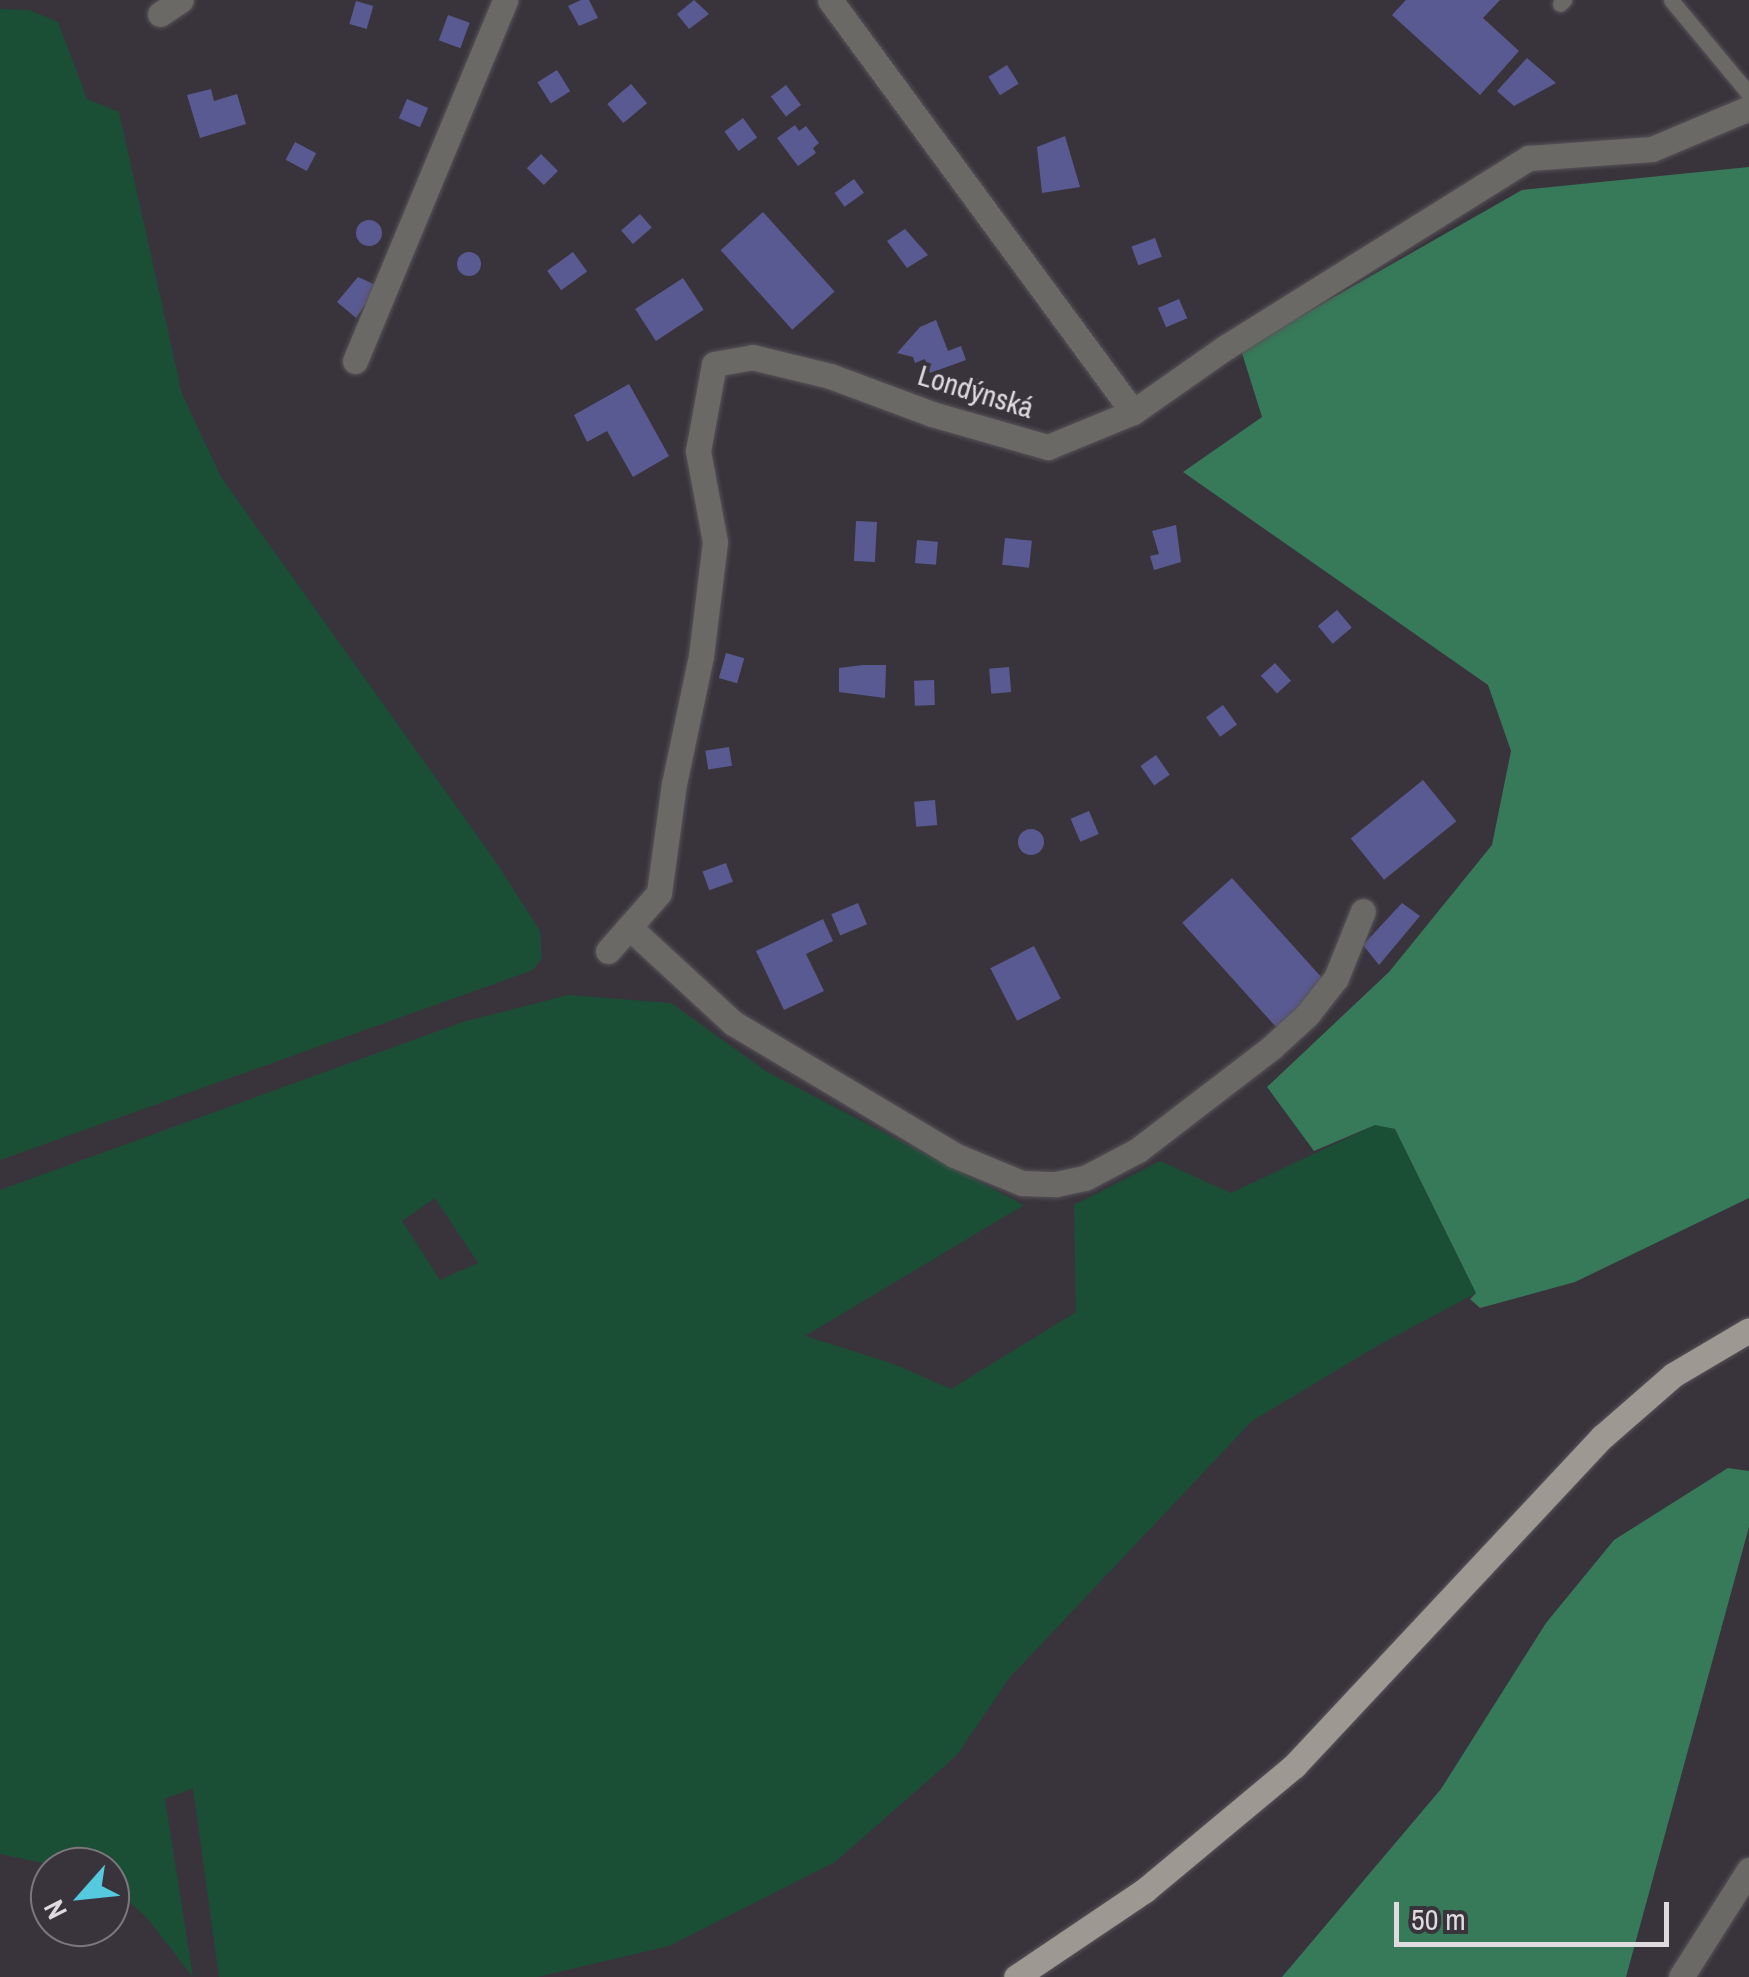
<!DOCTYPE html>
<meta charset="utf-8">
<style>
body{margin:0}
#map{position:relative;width:1749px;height:1977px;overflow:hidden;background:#39343b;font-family:"Archivo Narrow",sans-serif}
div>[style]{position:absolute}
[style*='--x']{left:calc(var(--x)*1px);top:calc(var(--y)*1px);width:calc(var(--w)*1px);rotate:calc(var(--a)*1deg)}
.green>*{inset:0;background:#1a4f36}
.forest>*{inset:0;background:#367a59}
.building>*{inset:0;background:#5a5a92;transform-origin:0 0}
.round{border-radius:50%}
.roads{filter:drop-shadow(0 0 2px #575259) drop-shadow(0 0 2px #575259)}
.service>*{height:15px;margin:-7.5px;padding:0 7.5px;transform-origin:7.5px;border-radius:7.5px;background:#6a6965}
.minor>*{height:25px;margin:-12.5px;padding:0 12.5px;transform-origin:12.5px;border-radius:12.5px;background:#6a6965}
.tertiary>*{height:25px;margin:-12.5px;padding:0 12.5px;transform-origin:12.5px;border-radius:12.5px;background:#6a6965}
.primary>*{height:25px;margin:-12.5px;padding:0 12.5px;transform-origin:12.5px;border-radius:12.5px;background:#9d9992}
span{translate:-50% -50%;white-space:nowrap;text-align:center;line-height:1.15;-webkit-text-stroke:8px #39343b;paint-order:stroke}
.street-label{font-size:30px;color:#dedbdf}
.north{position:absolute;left:30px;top:1847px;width:100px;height:100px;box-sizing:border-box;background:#39343b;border:2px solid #7b777d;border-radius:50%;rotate:243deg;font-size:28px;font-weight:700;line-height:40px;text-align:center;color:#dedbdf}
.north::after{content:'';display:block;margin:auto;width:35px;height:45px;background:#55cadf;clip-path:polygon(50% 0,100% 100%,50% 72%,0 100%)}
.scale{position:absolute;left:1394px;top:1902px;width:275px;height:45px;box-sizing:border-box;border:5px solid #dedbdf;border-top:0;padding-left:12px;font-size:30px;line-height:35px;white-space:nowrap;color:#dedbdf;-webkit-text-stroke:8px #39343b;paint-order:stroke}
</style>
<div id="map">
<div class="green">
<i style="clip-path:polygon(0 9px,29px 10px,58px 22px,87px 99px,119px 112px,182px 394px,221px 477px,496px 862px,540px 931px,542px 958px,533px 970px,0 1160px)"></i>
<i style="clip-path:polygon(evenodd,568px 995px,671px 1003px,767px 1072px,1024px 1205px,805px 1336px,891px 1363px,951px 1389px,1076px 1312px,1074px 1205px,1160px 1161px,1231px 1193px,1375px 1125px,1395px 1129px,1476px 1293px,1377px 1346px,1252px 1421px,1010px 1677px,956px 1756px,835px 1862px,669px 1946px,537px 1977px,219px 1977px,193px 1788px,165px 1799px,193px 1977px,147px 1918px,110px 1884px,110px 1867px,62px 1867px,0 1854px,0 1190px,463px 1022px,568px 995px,435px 1198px,478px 1263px,440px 1280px,402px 1221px,435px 1198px)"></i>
</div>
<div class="forest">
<i style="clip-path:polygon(1749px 167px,1749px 1198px,1575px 1282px,1480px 1308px,1470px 1299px,1476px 1293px,1395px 1129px,1375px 1125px,1314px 1151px,1267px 1087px,1389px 972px,1492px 845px,1511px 751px,1488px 685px,1183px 472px,1262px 417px,1241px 350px,1522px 190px)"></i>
<i style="clip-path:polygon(1728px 1468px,1749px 1471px,1749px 1527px,1626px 1977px,1282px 1977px,1441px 1789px,1546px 1623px,1614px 1540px)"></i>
</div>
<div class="building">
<i style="clip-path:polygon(581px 0,589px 0,598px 18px,579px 26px,568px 6px)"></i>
<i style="clip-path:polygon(694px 0,709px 14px,689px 29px,677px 14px)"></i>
<i style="clip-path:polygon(1406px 0,1500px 0,1483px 18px,1519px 51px,1480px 95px,1392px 15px)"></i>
<i style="left:356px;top:1px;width:18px;height:24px;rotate:16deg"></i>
<i style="left:448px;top:15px;width:23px;height:27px;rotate:20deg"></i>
<i style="clip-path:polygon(1527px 58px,1556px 83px,1514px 106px,1497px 91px)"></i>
<i style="left:1007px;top:65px;width:22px;height:22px;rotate:58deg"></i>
<i style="left:557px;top:70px;width:25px;height:23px;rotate:58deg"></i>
<i style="left:631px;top:84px;width:25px;height:31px;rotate:50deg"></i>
<i style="left:786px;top:85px;width:25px;height:19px;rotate:53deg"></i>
<i style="clip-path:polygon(211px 89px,214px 101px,237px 94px,246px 124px,200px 138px,187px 95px)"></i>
<i style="left:407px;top:99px;width:23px;height:21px;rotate:23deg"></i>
<i style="left:743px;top:118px;width:24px;height:23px;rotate:54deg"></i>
<i style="clip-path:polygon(795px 125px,799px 131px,806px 126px,819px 143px,813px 148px,816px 153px,798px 166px,777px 138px)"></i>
<i style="clip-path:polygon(1065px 136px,1080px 187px,1042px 193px,1037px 147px)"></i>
<i style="left:295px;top:142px;width:24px;height:20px;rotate:28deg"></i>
<i style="left:541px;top:154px;width:24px;height:20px;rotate:45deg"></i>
<i style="left:854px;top:179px;width:17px;height:24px;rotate:54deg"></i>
<i style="left:763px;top:212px;width:107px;height:57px;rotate:48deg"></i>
<i style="left:640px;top:214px;width:18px;height:25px;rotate:49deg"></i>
<i class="round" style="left:356px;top:220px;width:26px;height:26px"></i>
<i style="clip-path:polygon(905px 229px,928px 255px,907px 268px,887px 241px)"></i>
<i style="left:1155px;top:238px;width:20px;height:25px;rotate:70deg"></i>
<i class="round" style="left:457px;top:252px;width:24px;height:24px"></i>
<i style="left:573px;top:252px;width:24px;height:32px;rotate:54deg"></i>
<i style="clip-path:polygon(358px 277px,378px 286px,356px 318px,337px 302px)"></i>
<i style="left:683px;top:278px;width:38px;height:57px;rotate:57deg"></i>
<i style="left:1179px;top:299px;width:21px;height:23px;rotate:67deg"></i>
<i style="clip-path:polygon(936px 320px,948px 351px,961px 346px,966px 360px,930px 373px,925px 359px,915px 363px,913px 357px,897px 353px,920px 327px)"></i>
<i style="left:979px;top:378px;width:20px;height:24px;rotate:84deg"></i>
<i style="clip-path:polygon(629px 384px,669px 456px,633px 477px,607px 431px,587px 442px,574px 415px)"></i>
<i style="left:856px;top:521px;width:21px;height:40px;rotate:3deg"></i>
<i style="clip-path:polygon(1176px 525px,1181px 562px,1154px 570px,1150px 556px,1159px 554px,1152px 531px)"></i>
<i style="left:1005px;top:538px;width:27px;height:27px;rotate:6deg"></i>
<i style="left:917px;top:540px;width:21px;height:23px;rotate:5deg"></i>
<i style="left:1337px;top:610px;width:23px;height:25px;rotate:50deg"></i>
<i style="left:726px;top:653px;width:19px;height:26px;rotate:16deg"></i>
<i style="left:1275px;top:663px;width:24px;height:19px;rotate:48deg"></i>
<i style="clip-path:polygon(863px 665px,886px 665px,885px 698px,839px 692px,839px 668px)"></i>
<i style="left:1009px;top:667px;width:25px;height:20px;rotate:85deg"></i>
<i style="left:934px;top:680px;width:25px;height:20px;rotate:88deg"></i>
<i style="left:1223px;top:705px;width:24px;height:21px;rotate:54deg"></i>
<i style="left:729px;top:747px;width:19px;height:24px;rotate:81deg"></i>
<i style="left:1156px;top:755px;width:24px;height:19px;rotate:55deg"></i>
<i style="left:1423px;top:780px;width:53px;height:93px;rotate:51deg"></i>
<i style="left:935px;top:800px;width:25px;height:21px;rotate:85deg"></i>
<i style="left:1089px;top:811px;width:25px;height:20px;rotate:67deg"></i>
<i class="round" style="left:1018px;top:829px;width:26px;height:26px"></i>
<i style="left:726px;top:863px;width:20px;height:25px;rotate:70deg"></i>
<i style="left:1232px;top:878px;width:142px;height:67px;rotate:48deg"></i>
<i style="left:858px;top:903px;width:23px;height:29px;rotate:67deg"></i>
<i style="clip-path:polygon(1402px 903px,1420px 916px,1379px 965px,1363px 945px)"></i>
<i style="clip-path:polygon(823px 919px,833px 941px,806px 954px,824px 991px,784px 1010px,756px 951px)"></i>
<i style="left:1034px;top:946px;width:59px;height:49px;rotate:63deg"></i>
</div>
<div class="roads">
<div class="service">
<i style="--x:1671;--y:0;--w:122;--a:50.3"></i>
<i style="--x:1560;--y:4;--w:6;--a:-45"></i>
</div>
<div class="minor">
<i style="--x:830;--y:0;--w:511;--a:53.67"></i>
<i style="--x:160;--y:14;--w:25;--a:-34"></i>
<i style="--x:355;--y:361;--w:391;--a:-67.4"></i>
<i style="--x:629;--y:927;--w:142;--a:42.7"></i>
<i style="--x:733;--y:1023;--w:257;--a:30.8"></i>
<i style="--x:954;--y:1155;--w:74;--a:22.4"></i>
<i style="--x:1022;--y:1183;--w:34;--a:2"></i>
<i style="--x:1056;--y:1184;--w:30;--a:-12"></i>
<i style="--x:1085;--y:1178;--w:60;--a:-27.8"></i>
<i style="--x:1138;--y:1150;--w:169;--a:-37.5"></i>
<i style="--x:1272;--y:1047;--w:47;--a:-42.4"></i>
<i style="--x:1307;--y:1015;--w:47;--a:-51.9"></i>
<i style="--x:1336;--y:978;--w:72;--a:-68.1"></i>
<i style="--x:608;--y:951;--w:77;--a:-48.7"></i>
<i style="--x:659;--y:893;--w:110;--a:-82.2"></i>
<i style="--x:674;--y:784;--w:131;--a:-78.1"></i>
<i style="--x:701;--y:656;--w:115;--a:-83"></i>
<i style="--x:715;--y:542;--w:93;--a:-100.6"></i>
<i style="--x:698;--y:451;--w:88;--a:-79.6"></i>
<i style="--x:714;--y:364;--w:39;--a:-10"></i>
<i style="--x:752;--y:357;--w:80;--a:13.7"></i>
<i style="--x:830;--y:376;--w:109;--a:20.4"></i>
<i style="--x:932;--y:414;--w:121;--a:15.9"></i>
<i style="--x:1048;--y:447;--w:92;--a:-22.4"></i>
<i style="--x:1133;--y:412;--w:113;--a:-35"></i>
<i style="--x:1226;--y:347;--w:357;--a:-32"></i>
<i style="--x:1529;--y:158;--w:123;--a:-4.2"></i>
<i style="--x:1652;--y:149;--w:105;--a:-22.9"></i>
</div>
<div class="tertiary">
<i style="--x:1681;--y:1977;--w:127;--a:-57.6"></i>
</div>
<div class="primary">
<i style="--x:1016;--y:1977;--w:156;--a:-34"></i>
<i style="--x:1145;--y:1890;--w:194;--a:-39.8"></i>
<i style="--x:1294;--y:1766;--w:451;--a:-46.9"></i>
<i style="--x:1602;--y:1437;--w:94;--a:-41.1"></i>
<i style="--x:1673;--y:1375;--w:88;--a:-30.6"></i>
</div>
</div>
<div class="street-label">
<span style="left:976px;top:391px;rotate:17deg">Londýnská</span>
</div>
<div class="north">N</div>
<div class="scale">50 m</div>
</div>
